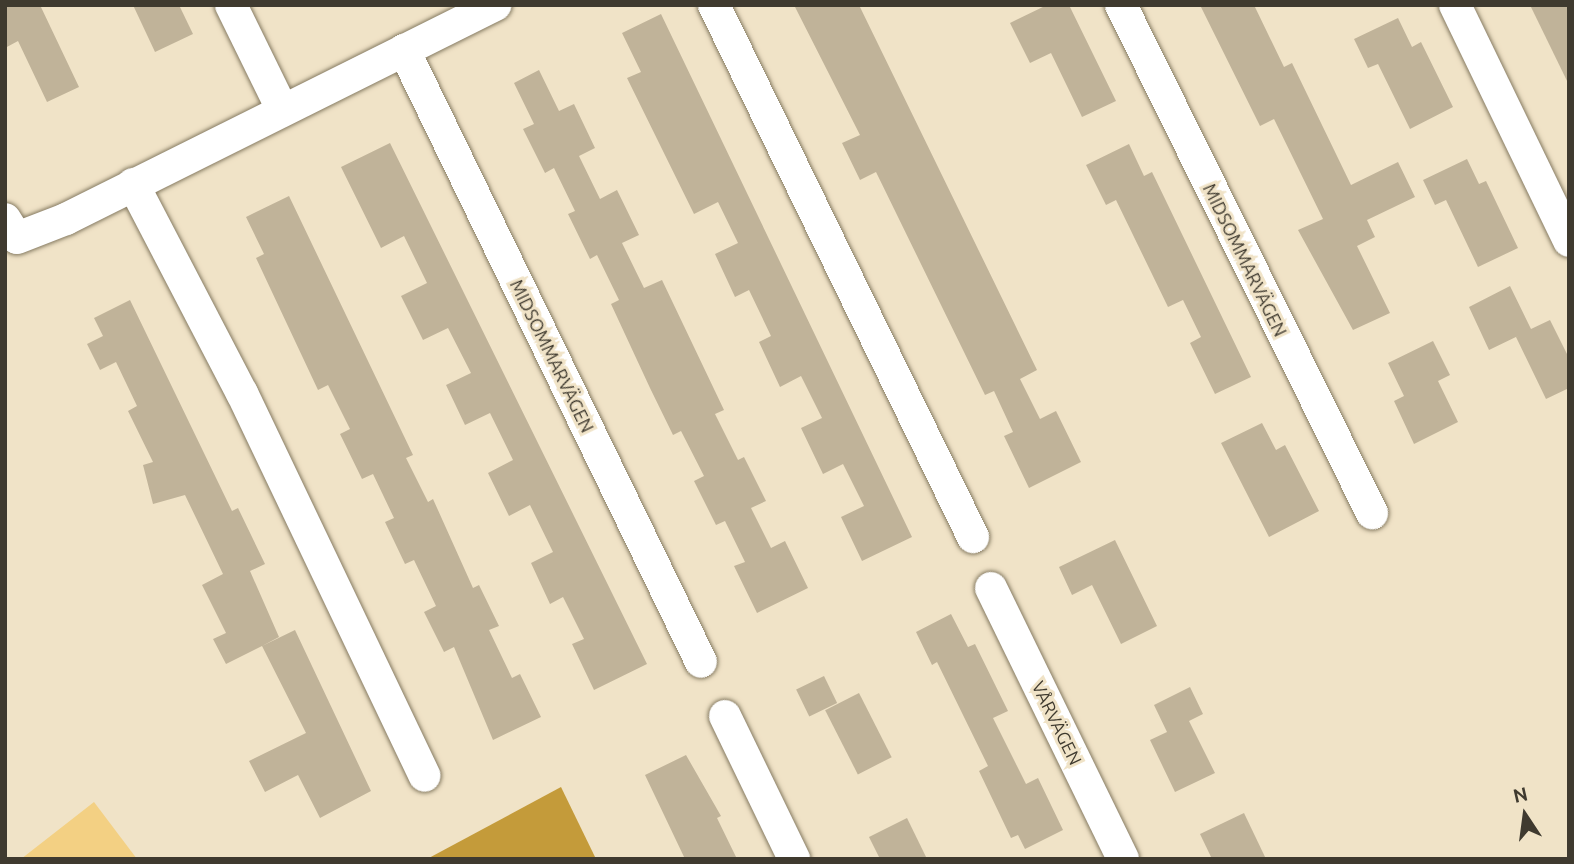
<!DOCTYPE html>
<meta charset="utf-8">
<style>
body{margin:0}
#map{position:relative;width:1574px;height:864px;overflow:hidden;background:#f0e3c7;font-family:Ubuntu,sans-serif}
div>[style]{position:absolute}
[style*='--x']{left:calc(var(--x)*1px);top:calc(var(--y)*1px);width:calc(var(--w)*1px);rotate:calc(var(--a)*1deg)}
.green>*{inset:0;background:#f3d083}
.forest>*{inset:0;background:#c49b3a}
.building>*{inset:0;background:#c0b399;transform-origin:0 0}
.roads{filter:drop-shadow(0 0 2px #867b62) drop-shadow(0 0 2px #867b62)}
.minor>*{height:32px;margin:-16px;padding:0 16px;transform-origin:16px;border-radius:16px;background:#fff}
span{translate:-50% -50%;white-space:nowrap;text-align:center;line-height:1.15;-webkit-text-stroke:6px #f0e3c7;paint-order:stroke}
.street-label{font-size:18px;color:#3f3a2f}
.frame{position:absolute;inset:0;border:7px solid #3f3a2f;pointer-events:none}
.north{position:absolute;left:1490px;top:780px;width:70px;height:70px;-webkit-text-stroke:5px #f0e3c7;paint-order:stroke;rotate:347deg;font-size:19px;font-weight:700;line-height:28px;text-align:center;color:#3f3a2f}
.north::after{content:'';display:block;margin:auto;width:24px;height:32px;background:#3f3a2f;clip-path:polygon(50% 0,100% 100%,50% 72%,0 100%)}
</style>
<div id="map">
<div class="green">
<i style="clip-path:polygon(94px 802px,137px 859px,21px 859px)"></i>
</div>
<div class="forest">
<i style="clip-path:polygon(561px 787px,596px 859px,427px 859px)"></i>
</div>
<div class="building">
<i style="clip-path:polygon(5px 5px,40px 5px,79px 87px,47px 102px,18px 41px,5px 48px)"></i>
<i style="clip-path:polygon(133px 5px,179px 5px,193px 34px,155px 52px)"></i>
<i style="clip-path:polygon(794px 5px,859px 5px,1037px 370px,1020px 379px,1040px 419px,1056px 411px,1081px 462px,1029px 488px,1004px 436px,1013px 432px,994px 391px,985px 395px,876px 172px,860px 180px,842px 143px,860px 135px)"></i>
<i style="clip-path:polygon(1047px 5px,1069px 5px,1116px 101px,1082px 117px,1051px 53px,1030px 63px,1010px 23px)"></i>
<i style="clip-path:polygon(1200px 5px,1254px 5px,1284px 67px,1292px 63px,1351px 185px,1398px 162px,1415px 197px,1367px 220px,1375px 237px,1357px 246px,1390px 313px,1353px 330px,1298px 230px,1323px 219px,1274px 119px,1260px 126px)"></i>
<i style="clip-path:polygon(1530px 5px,1569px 5px,1569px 85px)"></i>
<i style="clip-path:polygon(661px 14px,912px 537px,862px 561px,841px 517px,864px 506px,843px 464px,823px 474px,801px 428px,822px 418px,801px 376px,780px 387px,759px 342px,771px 336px,749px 290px,735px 297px,715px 254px,738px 243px,718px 202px,694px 214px,627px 78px,641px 72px,622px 33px)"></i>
<i style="clip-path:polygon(1398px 18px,1412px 47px,1421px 42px,1453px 107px,1410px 129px,1378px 64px,1368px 68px,1354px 39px)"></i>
<i style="clip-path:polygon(539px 70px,559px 111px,574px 104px,595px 148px,579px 156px,600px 199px,617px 190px,639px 235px,622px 243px,644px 288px,662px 280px,724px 410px,715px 414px,738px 460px,744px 457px,766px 501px,751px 508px,771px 548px,785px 541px,808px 588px,757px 613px,734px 566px,745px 562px,725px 521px,716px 525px,694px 481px,704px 476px,681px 431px,673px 435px,650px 388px,611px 304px,619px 300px,597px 255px,590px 259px,568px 214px,575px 211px,554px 168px,545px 173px,523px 129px,534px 124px,514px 83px)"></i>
<i style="clip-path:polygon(390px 143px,647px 664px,594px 690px,572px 644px,584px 639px,563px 597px,550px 604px,531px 563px,553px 552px,530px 505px,509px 516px,488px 473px,513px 460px,490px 413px,465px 425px,446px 385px,471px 373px,448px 328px,423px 340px,401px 296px,427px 283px,404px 236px,381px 248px,341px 167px)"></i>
<i style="clip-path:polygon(1129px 144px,1144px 176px,1152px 172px,1251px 377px,1215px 394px,1190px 343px,1201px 337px,1183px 300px,1168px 307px,1116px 200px,1106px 205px,1086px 165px)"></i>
<i style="clip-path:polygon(1467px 159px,1479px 184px,1486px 181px,1518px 248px,1478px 267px,1446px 200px,1435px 205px,1423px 180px)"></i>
<i style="clip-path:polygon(289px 196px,413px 455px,406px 458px,428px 502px,433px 499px,473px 588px,479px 585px,499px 626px,489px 630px,512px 678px,520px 674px,541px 717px,493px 740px,454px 647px,444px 652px,424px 612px,436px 606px,414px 560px,405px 564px,385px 522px,394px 518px,373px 474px,362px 479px,340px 434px,350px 429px,328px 385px,318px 390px,256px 258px,264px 254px,246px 217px)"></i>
<i style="clip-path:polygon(1510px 286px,1531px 329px,1550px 320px,1569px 358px,1569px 388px,1546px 399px,1516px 337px,1520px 335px,1489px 350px,1469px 307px)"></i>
<i style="clip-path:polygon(130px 300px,232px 511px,238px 508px,265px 564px,250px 571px,279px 637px,262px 646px,295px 630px,371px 791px,320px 818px,298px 775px,265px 792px,249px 761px,306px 733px,262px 646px,226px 664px,213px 639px,226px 633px,202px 585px,223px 574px,185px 495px,153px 504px,143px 465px,153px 462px,128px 411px,137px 406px,116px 362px,100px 370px,87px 344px,103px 336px,94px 318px)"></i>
<i style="clip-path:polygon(1433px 341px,1450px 375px,1438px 381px,1458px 422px,1414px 444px,1394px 401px,1404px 396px,1388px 363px)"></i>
<i style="clip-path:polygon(1262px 423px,1276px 450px,1285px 445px,1319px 511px,1269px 537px,1221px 443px)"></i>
<i style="clip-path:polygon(1115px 540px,1157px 626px,1121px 644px,1092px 585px,1072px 595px,1059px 567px)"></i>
<i style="clip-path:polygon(951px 614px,968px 647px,975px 644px,1008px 711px,993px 718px,1026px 784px,1038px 778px,1063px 830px,1025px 849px,1018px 835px,1011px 838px,979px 771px,988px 766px,937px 662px,932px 665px,916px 632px)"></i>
<i style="left:824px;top:676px;width:30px;height:31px;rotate:64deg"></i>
<i style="clip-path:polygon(1190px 687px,1203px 714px,1189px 721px,1215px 773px,1175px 792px,1150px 740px,1167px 732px,1154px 705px)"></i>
<i style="left:859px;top:693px;width:72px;height:38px;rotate:63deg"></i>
<i style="clip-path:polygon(686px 755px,721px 816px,717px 818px,737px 859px,685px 859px,645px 775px)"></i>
<i style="clip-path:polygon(1244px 813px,1266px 859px,1212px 859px,1200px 834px)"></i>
<i style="clip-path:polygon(907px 818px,927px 859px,880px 859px,869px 837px)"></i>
</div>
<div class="roads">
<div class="minor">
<i style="--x:231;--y:5;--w:116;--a:63.9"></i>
<i style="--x:714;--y:5;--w:592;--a:64.04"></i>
<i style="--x:1121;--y:5;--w:567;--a:63.71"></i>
<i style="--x:1455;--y:5;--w:262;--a:64.2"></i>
<i style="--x:404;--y:50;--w:680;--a:64.11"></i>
<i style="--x:133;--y:184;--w:236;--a:62.5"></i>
<i style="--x:242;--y:393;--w:424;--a:64.5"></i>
<i style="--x:5;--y:219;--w:22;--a:58"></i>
<i style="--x:17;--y:238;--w:53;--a:-21.2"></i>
<i style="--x:66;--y:219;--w:480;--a:-26.5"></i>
<i style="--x:991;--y:588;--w:301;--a:64"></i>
<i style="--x:725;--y:716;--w:159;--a:64.2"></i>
</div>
</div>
<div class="street-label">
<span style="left:1245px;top:260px;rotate:64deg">MIDSOMMARVÄGEN</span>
<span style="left:552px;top:356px;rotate:64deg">MIDSOMMARVÄGEN</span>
<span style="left:1057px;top:723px;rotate:64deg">VÅRVÄGEN</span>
</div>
<div class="frame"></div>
<div class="north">N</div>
</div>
